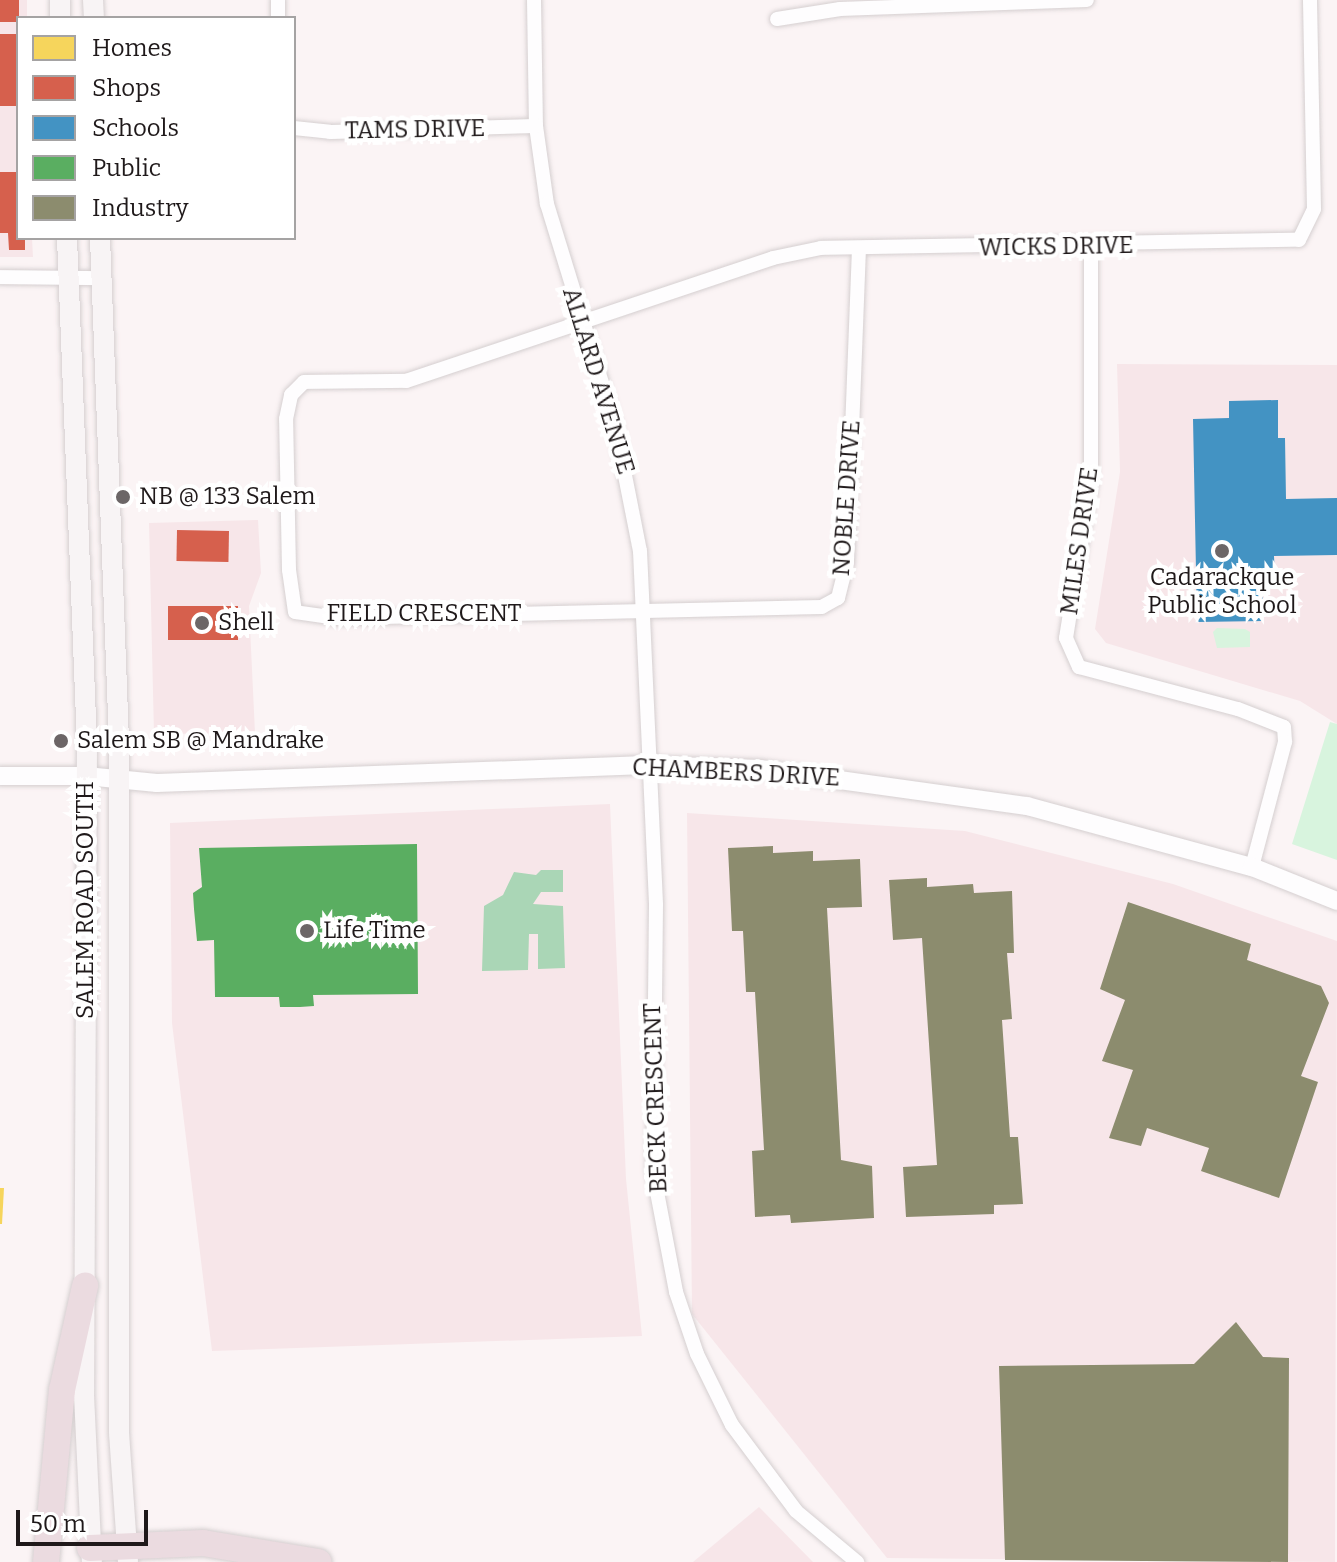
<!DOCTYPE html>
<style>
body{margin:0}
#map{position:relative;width:1337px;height:1562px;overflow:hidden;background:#fbf4f5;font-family:Bitter,serif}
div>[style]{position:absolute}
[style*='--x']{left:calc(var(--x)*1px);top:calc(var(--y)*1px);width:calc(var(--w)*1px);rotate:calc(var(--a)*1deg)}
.built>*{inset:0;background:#f7e6e9}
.green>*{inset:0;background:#d8f4de}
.water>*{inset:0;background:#aad6b6}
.homes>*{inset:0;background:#f6d55c}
.shops>*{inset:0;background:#d6604d;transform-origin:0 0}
.schools>*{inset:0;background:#4393c3}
.public>*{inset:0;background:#5aae61}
.industry>*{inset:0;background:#8c8c6e}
.roads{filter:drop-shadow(0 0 2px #d5cfd0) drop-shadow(0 0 2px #d5cfd0)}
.minor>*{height:14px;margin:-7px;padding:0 7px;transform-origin:7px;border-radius:7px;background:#fefdfe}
.tertiary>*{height:18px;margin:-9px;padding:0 9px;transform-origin:9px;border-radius:9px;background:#fefdfe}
.secondary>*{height:20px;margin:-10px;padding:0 10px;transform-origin:10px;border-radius:10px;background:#f8f4f5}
.motorway>*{height:26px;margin:-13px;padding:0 13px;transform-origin:13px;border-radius:13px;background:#ebdbe0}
.dots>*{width:22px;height:22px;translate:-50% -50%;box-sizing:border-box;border:4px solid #fff;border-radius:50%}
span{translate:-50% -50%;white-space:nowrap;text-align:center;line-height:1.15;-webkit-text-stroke:8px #fff;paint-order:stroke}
.street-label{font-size:24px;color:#1f191a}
.poi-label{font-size:24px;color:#1f191a}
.left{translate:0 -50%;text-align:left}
.legend{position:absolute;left:16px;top:16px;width:280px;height:224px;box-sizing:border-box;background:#fff;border:2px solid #a5a3a3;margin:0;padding:10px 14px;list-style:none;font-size:24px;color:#1f191a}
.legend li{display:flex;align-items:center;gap:16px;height:40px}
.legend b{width:40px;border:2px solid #a5a3a3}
.scale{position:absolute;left:16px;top:1510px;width:132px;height:36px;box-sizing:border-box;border:4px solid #1f191a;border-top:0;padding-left:10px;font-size:24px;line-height:28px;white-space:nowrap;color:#1f191a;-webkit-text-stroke:6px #fff;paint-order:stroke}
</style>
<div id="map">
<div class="built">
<i style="clip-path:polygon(0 0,27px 0,27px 18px,18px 18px,18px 238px,32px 238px,33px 257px,0 257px)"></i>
<i style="clip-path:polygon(1117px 364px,1337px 365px,1337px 724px,1300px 701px,1106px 643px,1095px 629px,1120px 472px)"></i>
<i style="clip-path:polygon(258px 520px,261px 573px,249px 606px,255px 733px,154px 734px,149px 523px)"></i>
<i style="clip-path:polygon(610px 804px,626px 1179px,642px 1336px,212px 1351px,172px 1023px,170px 823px)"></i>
<i style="clip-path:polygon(687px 813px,965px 831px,1173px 884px,1337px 941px,1335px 1562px,887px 1558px,692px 1314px)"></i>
<i style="clip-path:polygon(759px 1507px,813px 1562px,693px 1562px)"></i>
</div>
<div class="green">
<i style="clip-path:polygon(1217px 628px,1245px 629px,1250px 632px,1250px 647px,1217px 648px,1213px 632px)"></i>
<i style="clip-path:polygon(1330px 722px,1337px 724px,1337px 860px,1292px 844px)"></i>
</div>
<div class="water">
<i style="clip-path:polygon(541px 870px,563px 870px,563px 892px,541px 892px,533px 904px,563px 906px,565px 968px,538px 969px,538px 934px,529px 934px,528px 970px,482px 971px,484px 906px,503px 895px,514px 872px,536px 875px)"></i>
</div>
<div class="homes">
<i style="clip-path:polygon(0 1188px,4px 1188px,2px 1224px,0 1224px)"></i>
</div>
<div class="shops">
<i style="left:0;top:0;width:19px;height:22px"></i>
<i style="left:18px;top:34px;width:72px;height:18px;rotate:90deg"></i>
<i style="clip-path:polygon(0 172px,18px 172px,18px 238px,25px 238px,25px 250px,9px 250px,8px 233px,0 233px)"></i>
<i style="left:177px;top:530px;width:52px;height:31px;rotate:1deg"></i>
<i style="left:168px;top:606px;width:70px;height:34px"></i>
</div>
<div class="schools">
<i style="clip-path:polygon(1278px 400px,1278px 438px,1285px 438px,1286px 499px,1337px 498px,1337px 555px,1274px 556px,1275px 579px,1262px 580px,1263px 621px,1197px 622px,1193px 419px,1229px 418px,1229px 401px)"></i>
</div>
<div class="public">
<i style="clip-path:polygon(417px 844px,418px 994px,313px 995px,314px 1006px,300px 1007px,280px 1007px,279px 997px,215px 997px,214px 940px,197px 941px,194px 909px,193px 893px,202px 887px,199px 848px)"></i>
</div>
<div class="industry">
<i style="clip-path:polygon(773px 846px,773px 853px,813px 851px,813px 861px,860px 859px,862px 907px,827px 908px,841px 1160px,872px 1166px,874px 1218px,791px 1223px,790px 1215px,755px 1217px,752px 1151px,764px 1150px,755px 992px,746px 992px,743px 931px,732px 931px,728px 848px)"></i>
<i style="clip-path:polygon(927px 878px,927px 887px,973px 884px,974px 893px,1012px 891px,1014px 953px,1007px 953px,1012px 1019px,1002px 1020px,1010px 1137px,1018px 1137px,1023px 1204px,994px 1205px,994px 1214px,906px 1217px,903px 1167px,937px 1165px,922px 938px,893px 940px,889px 880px)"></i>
<i style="clip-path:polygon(1128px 902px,1251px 944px,1247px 960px,1321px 986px,1329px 1003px,1301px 1076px,1318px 1082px,1279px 1198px,1201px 1171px,1209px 1148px,1147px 1128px,1141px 1146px,1109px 1138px,1133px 1070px,1102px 1061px,1125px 1000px,1100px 989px)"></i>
<i style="clip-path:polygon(1236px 1322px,1263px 1357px,1289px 1358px,1288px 1562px,1005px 1560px,999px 1366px,1194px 1364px)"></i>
</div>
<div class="roads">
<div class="minor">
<i style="--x:278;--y:0;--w:18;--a:90"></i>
<i style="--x:534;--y:0;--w:126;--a:89.1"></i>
<i style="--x:536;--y:126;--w:79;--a:82"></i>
<i style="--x:547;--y:204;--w:231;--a:72.9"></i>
<i style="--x:615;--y:425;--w:128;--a:78.8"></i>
<i style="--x:640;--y:551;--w:354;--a:87.4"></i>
<i style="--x:656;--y:905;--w:266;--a:90.6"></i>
<i style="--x:653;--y:1171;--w:123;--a:79.2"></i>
<i style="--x:676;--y:1292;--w:65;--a:71.3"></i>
<i style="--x:697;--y:1354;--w:79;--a:63.8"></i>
<i style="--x:732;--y:1425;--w:107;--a:53.3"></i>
<i style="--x:796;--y:1511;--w:80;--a:39.9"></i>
<i style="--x:777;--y:19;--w:64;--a:-9"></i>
<i style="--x:840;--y:9;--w:247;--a:-2.1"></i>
<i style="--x:294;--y:128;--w:36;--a:6"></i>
<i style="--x:330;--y:132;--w:206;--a:-1.7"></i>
<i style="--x:1091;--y:246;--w:236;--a:90"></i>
<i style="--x:1091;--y:482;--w:158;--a:99.1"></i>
<i style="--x:1066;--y:638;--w:32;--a:66"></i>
<i style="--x:1079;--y:667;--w:164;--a:14.8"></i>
<i style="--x:1238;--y:709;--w:49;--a:21.4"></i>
<i style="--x:1284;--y:727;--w:15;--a:86"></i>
<i style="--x:1285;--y:742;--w:129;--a:104.8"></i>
<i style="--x:859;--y:248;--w:314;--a:92.2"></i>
<i style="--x:847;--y:562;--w:37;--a:104"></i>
<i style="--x:838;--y:598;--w:18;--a:151"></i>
<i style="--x:822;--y:607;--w:485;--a:178.7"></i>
<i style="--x:337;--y:618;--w:42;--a:-171.9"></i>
<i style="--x:295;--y:612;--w:42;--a:-98.1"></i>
<i style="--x:289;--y:570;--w:151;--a:-91.1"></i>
<i style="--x:286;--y:419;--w:25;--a:-78"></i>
<i style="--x:291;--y:395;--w:18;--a:-45"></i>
<i style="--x:304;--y:382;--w:102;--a:-0.6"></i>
<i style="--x:406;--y:381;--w:387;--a:-18.5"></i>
<i style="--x:773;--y:258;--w:49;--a:-11.8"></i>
<i style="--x:821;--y:248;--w:478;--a:-1"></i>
<i style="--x:1299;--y:240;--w:34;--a:-64"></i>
<i style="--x:1314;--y:209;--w:209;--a:-91.1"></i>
<i style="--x:0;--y:277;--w:101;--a:0.6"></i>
</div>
<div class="tertiary">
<i style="--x:0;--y:776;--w:86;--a:0"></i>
<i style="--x:86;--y:776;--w:71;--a:5.6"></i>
<i style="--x:157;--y:783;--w:489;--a:-2.1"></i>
<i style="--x:646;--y:765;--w:114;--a:2"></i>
<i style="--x:760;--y:769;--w:270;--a:7.9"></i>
<i style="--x:1027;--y:806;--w:233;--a:15.2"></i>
<i style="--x:1252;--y:867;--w:92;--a:21.8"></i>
</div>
<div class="secondary">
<i style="--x:60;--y:0;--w:18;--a:90"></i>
<i style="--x:93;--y:0;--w:18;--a:87"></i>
<i style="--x:67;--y:238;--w:507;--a:87.74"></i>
<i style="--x:87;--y:745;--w:650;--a:90.26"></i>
<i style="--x:84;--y:1395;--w:167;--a:87.3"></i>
<i style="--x:100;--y:238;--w:504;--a:87.84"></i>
<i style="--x:119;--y:742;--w:691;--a:90"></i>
<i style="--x:119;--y:1433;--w:129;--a:86"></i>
</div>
<div class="motorway">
<i style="--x:90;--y:1548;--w:113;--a:-2.5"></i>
<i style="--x:203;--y:1543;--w:117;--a:9.4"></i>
<i style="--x:46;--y:1562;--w:173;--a:-84.7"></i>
<i style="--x:62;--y:1390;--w:107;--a:-77.5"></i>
</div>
</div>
<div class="dots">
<i style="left:123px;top:497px;background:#6c6667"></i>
<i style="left:1222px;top:551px;background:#6c6667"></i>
<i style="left:202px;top:623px;background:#6c6667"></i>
<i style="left:61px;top:741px;background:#6c6667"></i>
<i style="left:307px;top:931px;background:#6c6667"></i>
</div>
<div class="street-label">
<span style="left:415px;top:130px;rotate:-1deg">TAMS DRIVE</span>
<span style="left:1056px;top:247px;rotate:-1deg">WICKS DRIVE</span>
<span style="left:598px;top:381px;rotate:73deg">ALLARD AVENUE</span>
<span style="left:847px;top:498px;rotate:-86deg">NOBLE DRIVE</span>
<span style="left:1080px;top:541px;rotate:-82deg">MILES DRIVE</span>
<span style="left:424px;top:614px">FIELD CRESCENT</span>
<span style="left:736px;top:773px;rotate:3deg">CHAMBERS DRIVE</span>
<span style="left:86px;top:900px;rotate:-90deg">SALEM ROAD SOUTH</span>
<span style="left:656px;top:1098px;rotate:-92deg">BECK CRESCENT</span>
</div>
<div class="poi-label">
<span class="left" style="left:139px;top:497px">NB @ 133 Salem</span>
<span style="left:1222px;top:592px">Cadarackque<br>Public School</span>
<span class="left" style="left:218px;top:623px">Shell</span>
<span class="left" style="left:77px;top:741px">Salem SB @ Mandrake</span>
<span class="left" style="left:323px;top:931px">Life Time</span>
</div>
<ul class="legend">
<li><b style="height:22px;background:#f6d55c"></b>Homes</li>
<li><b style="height:22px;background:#d6604d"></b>Shops</li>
<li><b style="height:22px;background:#4393c3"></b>Schools</li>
<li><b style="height:22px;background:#5aae61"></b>Public</li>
<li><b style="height:22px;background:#8c8c6e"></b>Industry</li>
</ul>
<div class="scale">50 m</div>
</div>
